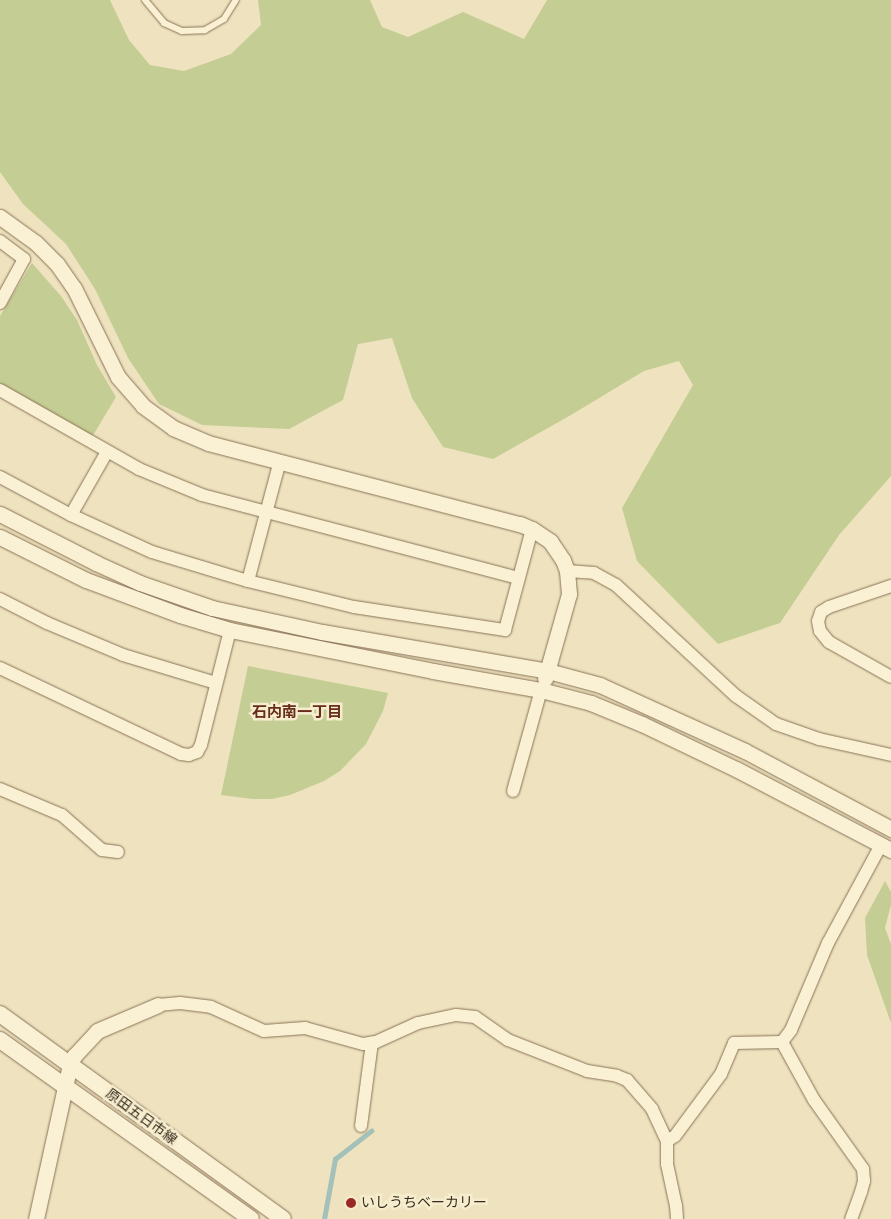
<!DOCTYPE html>
<meta charset="utf-8">
<style>
body{margin:0}
#map{position:relative;width:891px;height:1219px;overflow:hidden;background:#efe3bf;font-family:Bitter,"Noto Sans JP",serif}
div>[style]{position:absolute}
[style*='--x']{left:calc(var(--x)*1px);top:calc(var(--y)*1px);width:calc(var(--w)*1px);rotate:calc(var(--a)*1deg)}
.green>*{inset:0;background:#c4cd93}
.stream>*{height:4.5px;margin:-2.25px;padding:0 2.25px;transform-origin:2.25px;border-radius:2.25px;background:#a3c1b9}
.roads{filter:drop-shadow(0 0 1px #897357) drop-shadow(0 0 1px #897357)}
.service>*{height:6px;margin:-3px;padding:0 3px;transform-origin:3px;border-radius:3px;background:#faf0d3}
.minor>*{height:12px;margin:-6px;padding:0 6px;transform-origin:6px;border-radius:6px;background:#faf0d3}
.tertiary>*{height:15px;margin:-7.5px;padding:0 7.5px;transform-origin:7.5px;border-radius:7.5px;background:#faf0d3}
.secondary>*{height:16px;margin:-8px;padding:0 8px;transform-origin:8px;border-radius:8px;background:#faf0d3}
.dots>*{width:14px;height:14px;translate:-50% -50%;box-sizing:border-box;border:2px solid #f6edcf;border-radius:50%}
span{translate:-50% -50%;white-space:nowrap;text-align:center;line-height:1.15;-webkit-text-stroke:5px #f6edcf;paint-order:stroke}
.street-label{font-size:14px;color:#372a1c}
.poi-label{font-size:14px;color:#372a1c}
.left{translate:0 -50%;text-align:left}
.neighbourhood-label{font-size:15px;color:#662d1a;font-weight:700}
</style>
<div id="map">
<div class="green">
<i style="clip-path:polygon(0 0,110px 0,129px 40px,150px 65px,184px 71px,231px 54px,261px 25px,258px 0,370px 0,382px 27px,408px 37px,463px 12px,524px 39px,547px 0,891px 0,891px 476px,839px 535px,780px 623px,718px 644px,637px 561px,622px 508px,693px 385px,679px 361px,644px 371px,571px 415px,493px 459px,443px 447px,412px 398px,392px 338px,358px 344px,343px 400px,289px 429px,202px 425px,159px 404px,128px 358px,95px 289px,66px 244px,23px 204px,0 172px)"></i>
<i style="clip-path:polygon(32px 263px,61px 296px,77px 320px,97px 365px,116px 397px,92px 437px,0 383px,0 316px)"></i>
<i style="clip-path:polygon(248px 666px,388px 693px,383px 711px,366px 744px,340px 771px,324px 781px,290px 795px,272px 799px,253px 799px,221px 795px)"></i>
<i style="clip-path:polygon(885px 881px,891px 892px,891px 905px,885px 928px,891px 944px,891px 1023px,867px 955px,865px 918px)"></i>
</div>
<div class="stream">
<i style="--x:324;--y:1219;--w:61;--a:-79.6"></i>
<i style="--x:335;--y:1159;--w:46;--a:-37.9"></i>
</div>
<div class="roads">
<div class="service">
<i style="--x:145;--y:0;--w:30;--a:50"></i>
<i style="--x:164;--y:23;--w:20;--a:24"></i>
<i style="--x:182;--y:31;--w:23;--a:-2"></i>
<i style="--x:205;--y:30;--w:22;--a:-30"></i>
<i style="--x:224;--y:19;--w:22;--a:-58"></i>
</div>
<div class="minor">
<i style="--x:0;--y:241;--w:30;--a:37"></i>
<i style="--x:24;--y:259;--w:50;--a:118.6"></i>
<i style="--x:0;--y:390;--w:160;--a:29.6"></i>
<i style="--x:139;--y:469;--w:68;--a:22.4"></i>
<i style="--x:202;--y:495;--w:327;--a:14.7"></i>
<i style="--x:0;--y:477;--w:81;--a:28.2"></i>
<i style="--x:71;--y:515;--w:89;--a:24.6"></i>
<i style="--x:152;--y:552;--w:100;--a:16.8"></i>
<i style="--x:248;--y:581;--w:109;--a:13.8"></i>
<i style="--x:354;--y:607;--w:153;--a:8.7"></i>
<i style="--x:505;--y:630;--w:105;--a:-75"></i>
<i style="--x:71;--y:515;--w:73;--a:-60.3"></i>
<i style="--x:567;--y:571;--w:27;--a:4"></i>
<i style="--x:594;--y:573;--w:25;--a:29"></i>
<i style="--x:616;--y:585;--w:163;--a:42.8"></i>
<i style="--x:736;--y:696;--w:49;--a:35"></i>
<i style="--x:776;--y:724;--w:46;--a:19.2"></i>
<i style="--x:819;--y:739;--w:74;--a:12.5"></i>
<i style="--x:248;--y:581;--w:124;--a:-75.1"></i>
<i style="--x:891;--y:586;--w:65;--a:161.3"></i>
<i style="--x:829;--y:607;--w:9;--a:148"></i>
<i style="--x:821;--y:612;--w:9;--a:108"></i>
<i style="--x:818;--y:621;--w:10;--a:79"></i>
<i style="--x:820;--y:631;--w:14;--a:51"></i>
<i style="--x:829;--y:642;--w:71;--a:29.4"></i>
<i style="--x:0;--y:599;--w:53;--a:27.1"></i>
<i style="--x:47;--y:623;--w:82;--a:22.8"></i>
<i style="--x:123;--y:655;--w:97;--a:16.8"></i>
<i style="--x:0;--y:668;--w:200;--a:25.4"></i>
<i style="--x:181;--y:754;--w:8;--a:7"></i>
<i style="--x:189;--y:755;--w:9;--a:-21"></i>
<i style="--x:197;--y:752;--w:8;--a:-60"></i>
<i style="--x:201;--y:745;--w:119;--a:-75.8"></i>
<i style="--x:0;--y:789;--w:67;--a:22.8"></i>
<i style="--x:62;--y:815;--w:53;--a:41.2"></i>
<i style="--x:102;--y:850;--w:16;--a:7"></i>
<i style="--x:513;--y:791;--w:105;--a:-74.5"></i>
<i style="--x:158;--y:1005;--w:22;--a:-5"></i>
<i style="--x:180;--y:1003;--w:31;--a:7"></i>
<i style="--x:211;--y:1007;--w:58;--a:24.4"></i>
<i style="--x:264;--y:1031;--w:41;--a:-4.2"></i>
<i style="--x:305;--y:1028;--w:60;--a:15.4"></i>
<i style="--x:363;--y:1044;--w:13;--a:-9"></i>
<i style="--x:376;--y:1042;--w:46;--a:-24.3"></i>
<i style="--x:418;--y:1023;--w:39;--a:-12"></i>
<i style="--x:456;--y:1015;--w:19;--a:6"></i>
<i style="--x:475;--y:1017;--w:40;--a:34.9"></i>
<i style="--x:508;--y:1040;--w:85;--a:21.4"></i>
<i style="--x:587;--y:1071;--w:30;--a:9"></i>
<i style="--x:617;--y:1076;--w:11;--a:22"></i>
<i style="--x:627;--y:1080;--w:38;--a:49"></i>
<i style="--x:652;--y:1109;--w:35;--a:65"></i>
<i style="--x:782;--y:1042;--w:66;--a:61.1"></i>
<i style="--x:814;--y:1100;--w:85;--a:54.6"></i>
<i style="--x:863;--y:1169;--w:12;--a:85"></i>
<i style="--x:864;--y:1181;--w:11;--a:105"></i>
<i style="--x:861;--y:1192;--w:29;--a:110"></i>
<i style="--x:361;--y:1126;--w:84;--a:-82.5"></i>
<i style="--x:677;--y:1219;--w:13;--a:-94"></i>
<i style="--x:676;--y:1206;--w:43;--a:-102.1"></i>
<i style="--x:667;--y:1164;--w:23;--a:-90"></i>
<i style="--x:667;--y:1141;--w:9;--a:-32"></i>
<i style="--x:675;--y:1136;--w:77;--a:-53.4"></i>
<i style="--x:721;--y:1074;--w:34;--a:-67"></i>
<i style="--x:734;--y:1043;--w:48;--a:-1.2"></i>
<i style="--x:782;--y:1042;--w:15;--a:-53"></i>
<i style="--x:791;--y:1030;--w:95;--a:-67"></i>
<i style="--x:828;--y:943;--w:111;--a:-61.6"></i>
</div>
<div class="tertiary">
<i style="--x:0;--y:217;--w:44;--a:35.8"></i>
<i style="--x:36;--y:243;--w:30;--a:45"></i>
<i style="--x:57;--y:264;--w:29;--a:55"></i>
<i style="--x:74;--y:288;--w:99;--a:63.7"></i>
<i style="--x:118;--y:377;--w:38;--a:49"></i>
<i style="--x:143;--y:406;--w:37;--a:36"></i>
<i style="--x:173;--y:428;--w:38;--a:23"></i>
<i style="--x:208;--y:443;--w:322;--a:14.6"></i>
<i style="--x:520;--y:524;--w:13;--a:23"></i>
<i style="--x:532;--y:529;--w:22;--a:34"></i>
<i style="--x:550;--y:541;--w:23;--a:56"></i>
<i style="--x:563;--y:560;--w:12;--a:70"></i>
<i style="--x:567;--y:571;--w:23;--a:85"></i>
<i style="--x:569;--y:594;--w:88;--a:105.8"></i>
<i style="--x:0;--y:514;--w:108;--a:27"></i>
<i style="--x:96;--y:563;--w:48;--a:24.4"></i>
<i style="--x:140;--y:583;--w:76;--a:19.1"></i>
<i style="--x:212;--y:608;--w:113;--a:12.3"></i>
<i style="--x:322;--y:632;--w:229;--a:9.8"></i>
<i style="--x:548;--y:671;--w:54;--a:15.1"></i>
<i style="--x:600;--y:685;--w:159;--a:24.5"></i>
<i style="--x:745;--y:751;--w:166;--a:28.1"></i>
<i style="--x:0;--y:537;--w:96;--a:26.6"></i>
<i style="--x:86;--y:580;--w:100;--a:20.4"></i>
<i style="--x:180;--y:615;--w:52;--a:16.7"></i>
<i style="--x:230;--y:630;--w:207;--a:11.4"></i>
<i style="--x:433;--y:671;--w:110;--a:10"></i>
<i style="--x:541;--y:690;--w:52;--a:14.6"></i>
<i style="--x:591;--y:703;--w:55;--a:22.4"></i>
<i style="--x:642;--y:724;--w:104;--a:25.6"></i>
<i style="--x:736;--y:769;--w:175;--a:27.6"></i>
<i style="--x:36;--y:1219;--w:158;--a:-77.6"></i>
<i style="--x:70;--y:1065;--w:10;--a:-66"></i>
<i style="--x:74;--y:1056;--w:34;--a:-47"></i>
<i style="--x:97;--y:1031;--w:66;--a:-23.1"></i>
</div>
<div class="secondary">
<i style="--x:0;--y:1014;--w:349;--a:35.9"></i>
<i style="--x:0;--y:1040;--w:308;--a:35.5"></i>
</div>
</div>
<div class="dots">
<i style="left:351px;top:1203px;background:#9a2925"></i>
</div>
<div class="street-label">
<span style="left:141px;top:1117px;rotate:36deg">原田五日市線</span>
</div>
<div class="poi-label">
<span class="left" style="left:361px;top:1203px">いしうちベーカリー</span>
</div>
<div class="neighbourhood-label">
<span style="left:297px;top:713px">石内南一丁目</span>
</div>
</div>
